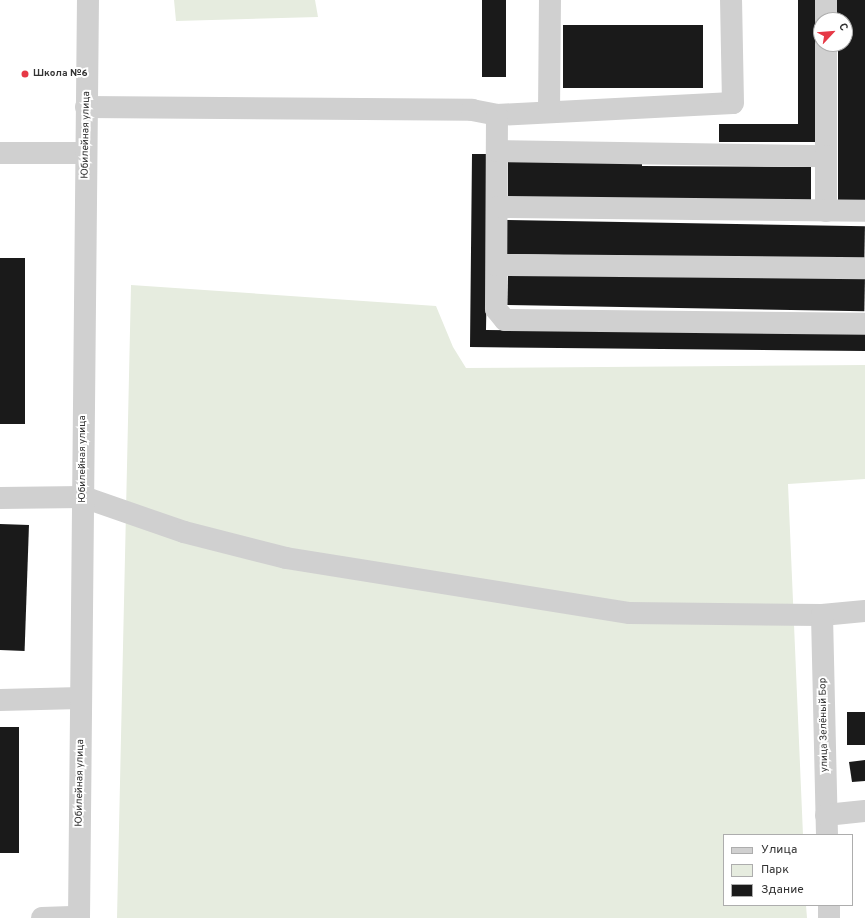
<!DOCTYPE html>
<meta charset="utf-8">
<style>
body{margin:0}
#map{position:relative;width:865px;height:918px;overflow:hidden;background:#fff;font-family:Overpass,sans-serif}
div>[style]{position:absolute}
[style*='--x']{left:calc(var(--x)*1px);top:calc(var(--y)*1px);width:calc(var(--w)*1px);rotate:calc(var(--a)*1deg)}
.green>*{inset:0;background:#e6ecdf}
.building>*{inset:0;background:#1a1a1a;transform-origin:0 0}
.minor>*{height:22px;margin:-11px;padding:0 11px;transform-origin:11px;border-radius:11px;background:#d0d0d0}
.dots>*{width:11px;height:11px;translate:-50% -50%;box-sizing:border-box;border:2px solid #fff;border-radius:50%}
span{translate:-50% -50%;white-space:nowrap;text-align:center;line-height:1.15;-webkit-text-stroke:4px #fff;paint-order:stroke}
.poi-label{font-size:10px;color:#333;font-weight:700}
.left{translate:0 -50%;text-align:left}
.street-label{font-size:10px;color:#333}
.legend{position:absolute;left:723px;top:834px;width:130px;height:72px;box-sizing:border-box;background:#fff;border:1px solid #adadad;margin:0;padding:5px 7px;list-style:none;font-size:12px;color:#333}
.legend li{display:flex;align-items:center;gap:8px;height:20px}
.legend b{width:20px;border:1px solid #adadad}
.north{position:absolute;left:813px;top:12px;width:40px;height:40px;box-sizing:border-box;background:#fff;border:1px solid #adadad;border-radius:50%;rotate:64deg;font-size:11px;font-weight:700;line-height:16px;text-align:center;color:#333}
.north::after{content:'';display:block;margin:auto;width:14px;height:18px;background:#e63946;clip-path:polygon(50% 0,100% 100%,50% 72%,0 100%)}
</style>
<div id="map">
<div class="green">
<i style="clip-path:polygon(174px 0,315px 0,318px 17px,176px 21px)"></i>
<i style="clip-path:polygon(131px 285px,436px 306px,453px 347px,466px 368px,865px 365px,865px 479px,788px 484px,803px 835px,724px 835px,724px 905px,806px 905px,807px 918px,117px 918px)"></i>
</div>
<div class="building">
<i style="left:482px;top:0;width:24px;height:77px"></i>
<i style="clip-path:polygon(798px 0,816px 0,816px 142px,719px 142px,719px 124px,798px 124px)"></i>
<i style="clip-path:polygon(837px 0,865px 0,865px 200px,838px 200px,838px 44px,845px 44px,845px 20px,837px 20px)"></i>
<i style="left:563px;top:25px;width:140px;height:63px"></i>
<i style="clip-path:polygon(472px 154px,489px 154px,486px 330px,865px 333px,865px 351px,470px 347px)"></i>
<i style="clip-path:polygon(508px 159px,642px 160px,642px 166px,811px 167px,811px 201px,508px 198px)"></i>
<i style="left:505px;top:220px;width:360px;height:34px;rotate:1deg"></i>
<i style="left:0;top:258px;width:25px;height:166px"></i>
<i style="left:508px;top:272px;width:357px;height:33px;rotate:1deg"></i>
<i style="left:0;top:524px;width:29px;height:126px;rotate:2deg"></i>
<i style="left:865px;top:712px;width:33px;height:18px;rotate:90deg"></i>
<i style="left:0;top:727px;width:19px;height:126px"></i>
<i style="clip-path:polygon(865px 760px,865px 781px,852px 782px,849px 762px)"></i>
</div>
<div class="minor">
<i style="--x:826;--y:0;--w:20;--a:90"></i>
<i style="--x:826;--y:44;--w:112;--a:90"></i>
<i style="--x:86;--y:107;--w:386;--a:0.4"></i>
<i style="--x:472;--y:110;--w:25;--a:11"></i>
<i style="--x:497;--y:115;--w:236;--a:-2.9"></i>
<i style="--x:733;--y:103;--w:103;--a:-91.1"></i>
<i style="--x:549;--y:112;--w:112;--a:-89.5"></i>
<i style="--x:497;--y:115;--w:194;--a:90.3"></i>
<i style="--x:496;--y:309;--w:14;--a:51"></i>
<i style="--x:505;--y:320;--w:360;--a:0.6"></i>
<i style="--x:498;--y:151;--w:328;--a:0.9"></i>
<i style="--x:826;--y:156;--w:55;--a:90"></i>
<i style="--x:0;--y:153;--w:86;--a:0"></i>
<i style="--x:499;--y:207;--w:366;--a:0.6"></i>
<i style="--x:497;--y:265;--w:368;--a:0.5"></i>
<i style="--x:0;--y:498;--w:83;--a:-0.7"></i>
<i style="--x:83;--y:497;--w:107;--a:19.1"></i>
<i style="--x:184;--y:532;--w:105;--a:14.3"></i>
<i style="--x:286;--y:558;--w:348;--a:9.1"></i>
<i style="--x:630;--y:613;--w:192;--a:0.6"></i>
<i style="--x:822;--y:615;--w:43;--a:-5.3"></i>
<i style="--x:822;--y:615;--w:220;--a:88.7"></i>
<i style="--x:0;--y:700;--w:81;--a:-1.4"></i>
<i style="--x:826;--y:815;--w:39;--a:-6"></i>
<i style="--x:829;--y:905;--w:13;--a:90"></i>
<i style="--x:42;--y:918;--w:37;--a:-2"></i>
<i style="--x:79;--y:918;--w:918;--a:-89.44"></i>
</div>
<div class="dots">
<i style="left:25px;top:74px;background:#e63946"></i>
</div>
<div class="poi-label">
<span class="left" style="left:33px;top:74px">Школа №6</span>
</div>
<div class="street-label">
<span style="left:86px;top:135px;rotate:-89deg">Юбилейная улица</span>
<span style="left:83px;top:459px;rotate:-90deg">Юбилейная улица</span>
<span style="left:824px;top:725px;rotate:-91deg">улица Зелёный Бор</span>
<span style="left:80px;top:783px;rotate:-89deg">Юбилейная улица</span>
</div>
<ul class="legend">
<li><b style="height:5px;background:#d0d0d0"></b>Улица</li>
<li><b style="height:11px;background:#e6ecdf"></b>Парк</li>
<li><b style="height:11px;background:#1a1a1a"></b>Здание</li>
</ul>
<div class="north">С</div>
</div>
